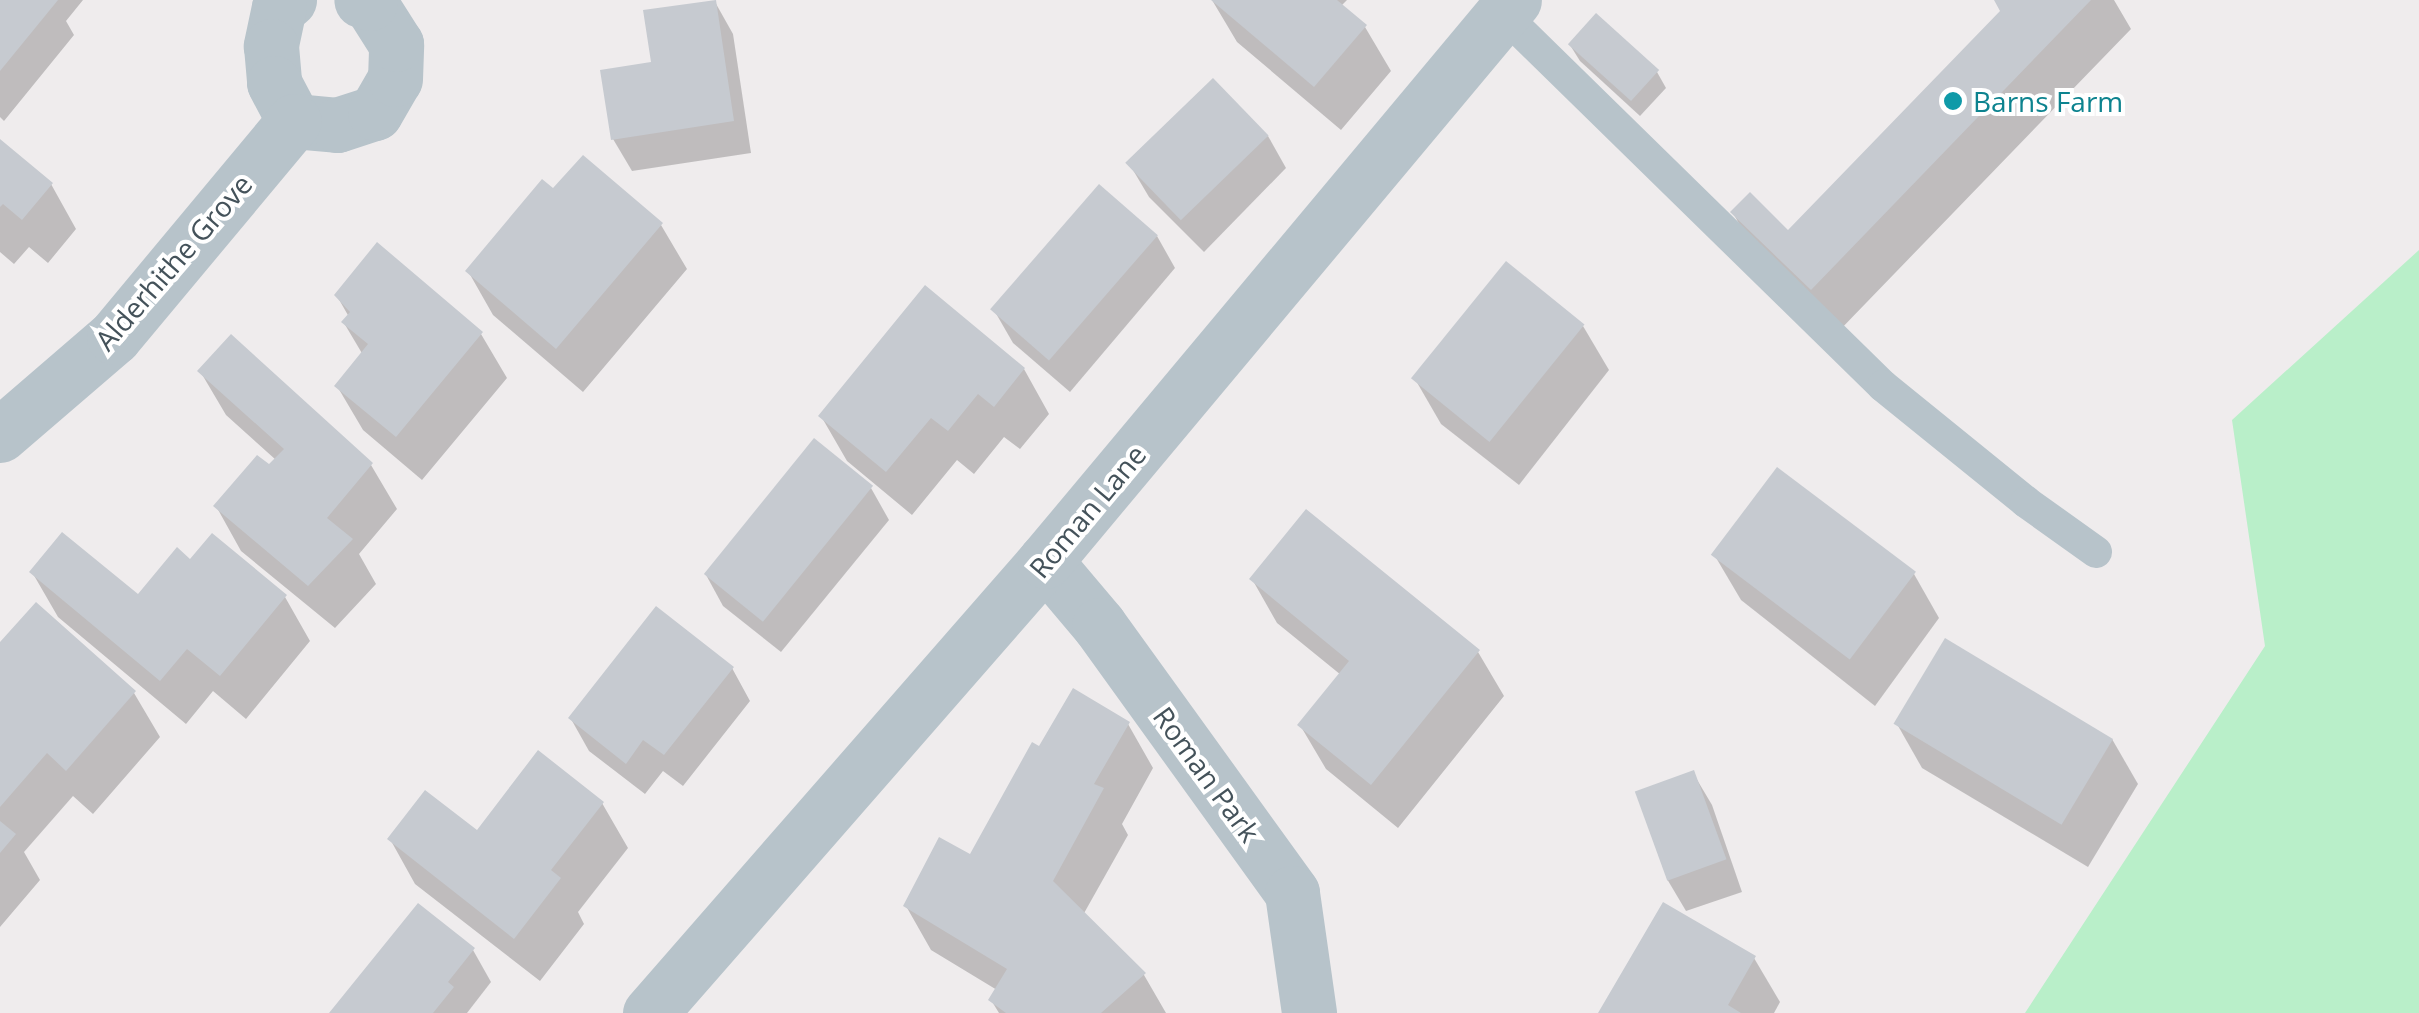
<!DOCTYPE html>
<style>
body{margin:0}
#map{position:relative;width:2419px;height:1013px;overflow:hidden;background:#efeced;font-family:"Open Sans",sans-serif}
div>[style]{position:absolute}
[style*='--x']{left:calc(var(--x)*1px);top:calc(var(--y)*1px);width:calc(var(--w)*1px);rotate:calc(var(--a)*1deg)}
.green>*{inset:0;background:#b9efc9}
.shadow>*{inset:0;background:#0003}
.building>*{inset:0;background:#c6cad0;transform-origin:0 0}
.service>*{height:32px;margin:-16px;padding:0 16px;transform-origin:16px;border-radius:16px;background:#b7c3ca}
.minor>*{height:55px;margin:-27.5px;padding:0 27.5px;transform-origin:27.5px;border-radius:27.5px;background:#b7c3ca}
.dots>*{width:28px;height:28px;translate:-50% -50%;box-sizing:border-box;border:5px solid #fff;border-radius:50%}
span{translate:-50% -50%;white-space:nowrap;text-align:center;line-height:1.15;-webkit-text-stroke:8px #fff;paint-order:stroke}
.culture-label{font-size:28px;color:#0d838f}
.left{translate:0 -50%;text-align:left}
.street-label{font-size:28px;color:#44525a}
</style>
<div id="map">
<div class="green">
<i style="clip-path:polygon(2419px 250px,2419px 1013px,2025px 1013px,2265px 646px,2232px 420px)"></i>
</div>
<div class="shadow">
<i style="clip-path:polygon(0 0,83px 0,66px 21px,74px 35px,4px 121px,0 117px)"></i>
<i style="clip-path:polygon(1212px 0,1347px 0,1341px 6px,1365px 27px,1391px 71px,1341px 130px,1237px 42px)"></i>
<i style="clip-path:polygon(1997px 0,2114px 0,2131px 29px,1837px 333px,1758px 257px,1733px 213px,1788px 234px,2001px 13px)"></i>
<i style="clip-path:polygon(715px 2px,733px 34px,751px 153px,632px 171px,613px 139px,654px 65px)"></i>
<i style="clip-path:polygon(1570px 45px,1657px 72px,1666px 88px,1640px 116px,1580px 61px)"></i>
<i style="clip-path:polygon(1268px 136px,1286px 168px,1204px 252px,1149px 197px,1130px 165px)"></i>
<i style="clip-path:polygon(0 143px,51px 184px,76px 229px,48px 263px,29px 247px,14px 264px,0 252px)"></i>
<i style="clip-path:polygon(583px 159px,661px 225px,687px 269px,583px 392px,493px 315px,468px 271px,554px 192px)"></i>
<i style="clip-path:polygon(1157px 236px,1175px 268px,1070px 392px,1013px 343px,994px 310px)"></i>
<i style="clip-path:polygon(337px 296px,481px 334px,507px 378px,422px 480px,363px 430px,337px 386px,363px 355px,344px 323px,349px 317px)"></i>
<i style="clip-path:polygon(1583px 326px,1609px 370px,1519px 485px,1441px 424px,1415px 379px)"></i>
<i style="clip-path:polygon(231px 338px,371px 465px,397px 509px,359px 554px,376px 584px,335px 628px,241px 551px,216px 506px,276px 460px,226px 415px,200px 371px)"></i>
<i style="clip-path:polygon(1024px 369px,1049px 414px,1020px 449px,1004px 437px,974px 474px,957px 460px,912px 515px,847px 461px,821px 416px)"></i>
<i style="clip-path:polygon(871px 488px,889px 520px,781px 652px,723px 606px,705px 573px)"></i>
<i style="clip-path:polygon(1306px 513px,1478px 652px,1504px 696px,1398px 828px,1326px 769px,1300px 725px,1341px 675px,1277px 623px,1252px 579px)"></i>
<i style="clip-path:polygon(1715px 556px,1914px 574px,1939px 618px,1875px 706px,1741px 600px)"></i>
<i style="clip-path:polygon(191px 562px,285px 597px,310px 641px,246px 719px,213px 691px,186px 724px,58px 617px,32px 572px,138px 598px)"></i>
<i style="clip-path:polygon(0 646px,134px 693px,160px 737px,93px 814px,73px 796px,24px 852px,40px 880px,0 927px)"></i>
<i style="clip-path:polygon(732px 668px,750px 701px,683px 786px,663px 771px,645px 794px,589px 751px,571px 719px)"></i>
<i style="clip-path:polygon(1128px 724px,1153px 768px,1122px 824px,1128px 835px,1083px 915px,1144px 975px,1166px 1013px,999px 1013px,991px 1000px,997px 990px,931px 950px,906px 906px,970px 857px,1040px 750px)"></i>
<i style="clip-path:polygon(1897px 724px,2112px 739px,2138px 784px,2088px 867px,1922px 768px)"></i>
<i style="clip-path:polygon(1693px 773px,1712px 805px,1742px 892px,1686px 911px,1667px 879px)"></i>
<i style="clip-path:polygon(602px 803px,628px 848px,578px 912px,584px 924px,540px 981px,415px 884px,390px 839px,477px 833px)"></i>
<i style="clip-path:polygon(473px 950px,491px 982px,467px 1013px,332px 1013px)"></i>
<i style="clip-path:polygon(1754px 958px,1780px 1002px,1774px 1013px,1601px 1013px)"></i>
</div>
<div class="building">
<i style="clip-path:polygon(0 0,58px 0,0 71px)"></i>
<i style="clip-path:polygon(716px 0,734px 121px,611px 140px,600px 70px,651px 62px,643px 10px)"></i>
<i style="clip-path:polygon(1211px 0,1337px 0,1367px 25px,1314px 87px)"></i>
<i style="clip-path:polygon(1994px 0,2091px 0,1811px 290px,1730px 212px,1750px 192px,1788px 230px,2000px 11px)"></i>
<i style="left:1596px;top:13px;width:85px;height:42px;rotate:42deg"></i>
<i style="left:1213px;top:78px;width:80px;height:122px;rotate:46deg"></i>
<i style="clip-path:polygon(0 139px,53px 183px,22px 220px,3px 204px,0 207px)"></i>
<i style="clip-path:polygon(583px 155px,663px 223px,556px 349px,465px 271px,542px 179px,553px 188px)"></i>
<i style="left:1099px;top:184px;width:78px;height:166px;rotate:41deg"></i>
<i style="clip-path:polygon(377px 242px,483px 332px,396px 437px,334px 386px,368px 344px,341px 322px,350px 312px,334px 295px)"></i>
<i style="left:1506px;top:261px;width:101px;height:151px;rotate:39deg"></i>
<i style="clip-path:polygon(925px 285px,1025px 368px,994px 407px,978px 394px,948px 431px,931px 418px,886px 472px,818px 416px)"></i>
<i style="clip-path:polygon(231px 334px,373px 463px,327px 518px,353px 539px,308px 586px,213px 506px,257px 455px,269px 464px,284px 449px,197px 371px)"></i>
<i style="left:814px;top:438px;width:76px;height:175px;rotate:39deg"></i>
<i style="left:1777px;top:467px;width:174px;height:110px;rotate:37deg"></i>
<i style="clip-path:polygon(1306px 509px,1480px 650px,1371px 785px,1297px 725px,1349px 661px,1249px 579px)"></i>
<i style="clip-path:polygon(62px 532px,138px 594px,177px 547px,190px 559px,212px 533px,287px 595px,220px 676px,187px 649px,160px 681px,29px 572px)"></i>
<i style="clip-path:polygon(36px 602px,136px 691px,66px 771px,47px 753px,0 807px,0 642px)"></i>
<i style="clip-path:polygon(656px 606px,734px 667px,664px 755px,643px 740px,626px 764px,568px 718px)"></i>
<i style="left:1945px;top:638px;width:196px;height:100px;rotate:31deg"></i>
<i style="clip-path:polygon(1073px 688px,1130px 722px,1094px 784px,1104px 788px,1053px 881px,1146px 973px,1101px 1013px,1006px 1013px,988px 1000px,1007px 969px,903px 906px,939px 837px,970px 854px,1032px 742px,1039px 746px)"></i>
<i style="clip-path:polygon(538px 750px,604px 802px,551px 870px,561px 878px,514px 939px,387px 839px,425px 790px,477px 830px)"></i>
<i style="left:1694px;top:770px;width:95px;height:63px;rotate:70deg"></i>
<i style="clip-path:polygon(0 821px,16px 834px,0 853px)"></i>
<i style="clip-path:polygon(1663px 902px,1756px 956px,1728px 1005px,1741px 1013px,1598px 1013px)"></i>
<i style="clip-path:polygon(418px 903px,475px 948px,448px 982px,454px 987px,433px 1013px,329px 1013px)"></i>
</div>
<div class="service">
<i style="--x:1502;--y:13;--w:533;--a:44.39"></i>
<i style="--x:1883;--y:386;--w:184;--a:39"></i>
<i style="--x:2026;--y:502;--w:86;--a:35.5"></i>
</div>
<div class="minor">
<i style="--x:289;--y:0;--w:12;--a:145"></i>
<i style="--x:279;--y:7;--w:40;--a:102"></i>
<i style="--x:271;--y:46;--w:37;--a:85"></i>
<i style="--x:274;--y:83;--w:43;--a:62.2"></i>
<i style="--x:294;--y:121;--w:43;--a:5.3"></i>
<i style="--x:337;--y:125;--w:40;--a:-18"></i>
<i style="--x:375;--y:113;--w:39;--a:-60"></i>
<i style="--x:395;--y:79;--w:35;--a:-88"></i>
<i style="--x:396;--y:44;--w:49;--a:-122.4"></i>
<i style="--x:370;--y:3;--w:9;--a:-162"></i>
<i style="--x:0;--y:435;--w:150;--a:-40.7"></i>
<i style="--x:114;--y:337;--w:281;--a:-50.2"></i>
<i style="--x:1045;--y:561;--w:84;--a:49.8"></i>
<i style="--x:1099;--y:625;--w:330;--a:54.2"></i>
<i style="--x:1292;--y:893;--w:121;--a:81.9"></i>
<i style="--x:650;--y:1013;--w:600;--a:-48.85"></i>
<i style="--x:1045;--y:561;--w:731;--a:-50.1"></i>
</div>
<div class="dots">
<i style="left:1953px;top:101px;background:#0f9aa8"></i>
</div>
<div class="culture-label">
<span class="left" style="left:1973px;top:101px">Barns Farm</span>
</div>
<div class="street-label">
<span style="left:173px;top:262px;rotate:-49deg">Alderhithe Grove</span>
<span style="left:1087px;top:511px;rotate:-50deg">Roman Lane</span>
<span style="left:1207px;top:774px;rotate:54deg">Roman Park</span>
</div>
</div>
